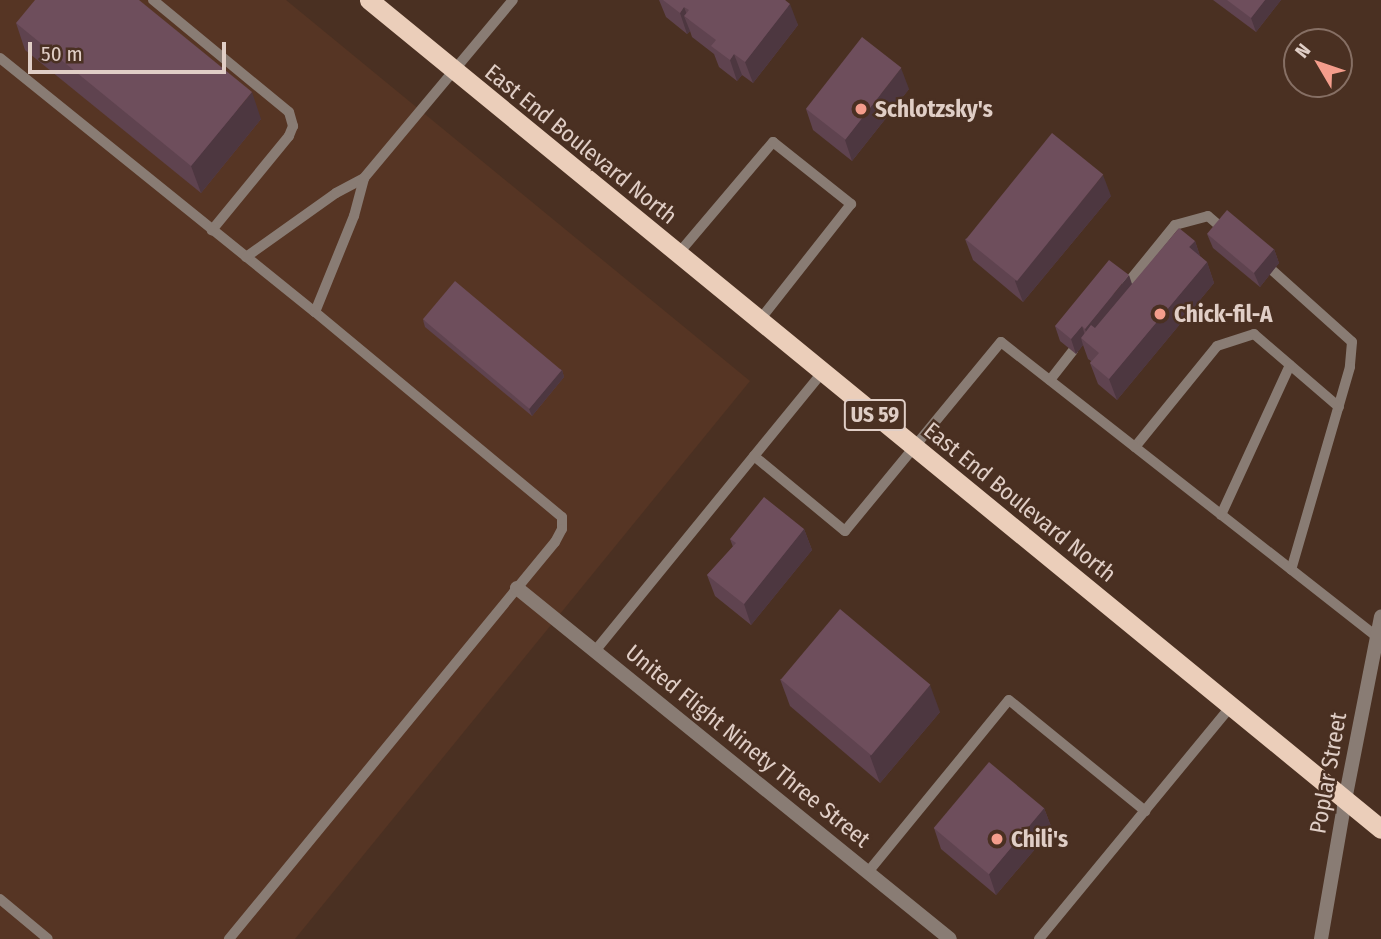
<!DOCTYPE html>
<style>
body{margin:0}
#map{position:relative;width:1381px;height:939px;overflow:hidden;background:#4a3022;font-family:"Fira Sans Condensed",sans-serif}
div>[style]{position:absolute}
[style*='--x']{left:calc(var(--x)*1px);top:calc(var(--y)*1px);width:calc(var(--w)*1px);rotate:calc(var(--a)*1deg)}
.built>*{inset:0;background:#563524}
.service>*{height:10px;margin:-5px;padding:0 5px;transform-origin:5px;border-radius:5px;background:#897c74}
.minor>*{height:14px;margin:-7px;padding:0 7px;transform-origin:7px;border-radius:7px;background:#897c74}
.tertiary>*{height:14px;margin:-7px;padding:0 7px;transform-origin:7px;border-radius:7px;background:#897c74}
.trunk>*{height:19px;margin:-9.5px;padding:0 9.5px;transform-origin:9.5px;border-radius:9.5px;background:#ebceba}
.wall>*{inset:0;background:#5f434f}
.shaded-wall>*{inset:0;background:#4d3740}
.building>*{inset:0;background:#6e4e5c;transform-origin:0 0}
.dots>*{width:19px;height:19px;translate:-50% -50%;box-sizing:border-box;border:4px solid #4a3022;border-radius:50%}
span{translate:-50% -50%;white-space:nowrap;text-align:center;line-height:1.15;-webkit-text-stroke:5px #4a3022;paint-order:stroke}
.shield-label span{padding:2px 5px;background:#4a3022;border:2px solid;border-radius:5px;-webkit-text-stroke-width:0}
.shield-label{font-size:21px;color:#e0cec6;font-weight:700}
.poi-label{font-size:23px;color:#e0cec6;font-weight:700}
.left{translate:0 -50%;text-align:left}
.street-label{font-size:23px;color:#e0cec6}
.north{position:absolute;left:1283px;top:28px;width:70px;height:70px;box-sizing:border-box;background:#4a3022;border:2px solid #866f64;border-radius:50%;rotate:309deg;font-size:19px;font-weight:700;line-height:28px;text-align:center;color:#e0cec6}
.north::after{content:'';display:block;margin:auto;width:24px;height:32px;background:#f49d8c;clip-path:polygon(50% 0,100% 100%,50% 72%,0 100%)}
.scale{position:absolute;left:28px;top:42px;width:198px;height:32px;box-sizing:border-box;border:4px solid #e0cec6;border-top:0;padding-left:9px;font-size:21px;line-height:24px;white-space:nowrap;color:#e0cec6;-webkit-text-stroke:5px #4a3022;paint-order:stroke}
</style>
<div id="map">
<div class="built">
<i style="clip-path:polygon(0 0,286px 0,750px 381px,295px 939px,0 939px)"></i>
</div>
<div class="service">
<i style="--x:153;--y:0;--w:176;--a:39.5"></i>
<i style="--x:289;--y:112;--w:15;--a:74"></i>
<i style="--x:293;--y:126;--w:11;--a:112"></i>
<i style="--x:289;--y:136;--w:122;--a:129.3"></i>
<i style="--x:0;--y:58;--w:405;--a:38.9"></i>
<i style="--x:315;--y:312;--w:321;--a:39.7"></i>
<i style="--x:562;--y:517;--w:12;--a:90"></i>
<i style="--x:562;--y:529;--w:15;--a:118"></i>
<i style="--x:555;--y:542;--w:514;--a:129.39"></i>
<i style="--x:678;--y:254;--w:147;--a:-49.7"></i>
<i style="--x:773;--y:142;--w:100;--a:38.5"></i>
<i style="--x:851;--y:204;--w:149;--a:128.2"></i>
<i style="--x:246;--y:257;--w:110;--a:-35.4"></i>
<i style="--x:336;--y:193;--w:32;--a:-28"></i>
<i style="--x:364;--y:178;--w:232;--a:-50.1"></i>
<i style="--x:1273;--y:271;--w:106;--a:41.9"></i>
<i style="--x:1352;--y:342;--w:25;--a:95"></i>
<i style="--x:1350;--y:367;--w:211;--a:106.2"></i>
<i style="--x:1127;--y:284;--w:76;--a:-50.9"></i>
<i style="--x:1175;--y:225;--w:34;--a:-15"></i>
<i style="--x:1208;--y:216;--w:23;--a:41"></i>
<i style="--x:315;--y:312;--w:104;--a:-67.9"></i>
<i style="--x:354;--y:216;--w:39;--a:-75"></i>
<i style="--x:1050;--y:380;--w:37;--a:-52"></i>
<i style="--x:1135;--y:447;--w:130;--a:-50.9"></i>
<i style="--x:1217;--y:346;--w:39;--a:-18"></i>
<i style="--x:1254;--y:334;--w:112;--a:40.7"></i>
<i style="--x:754;--y:456;--w:118;--a:39.5"></i>
<i style="--x:845;--y:531;--w:245;--a:-50.5"></i>
<i style="--x:1001;--y:342;--w:478;--a:38.1"></i>
<i style="--x:1221;--y:515;--w:165;--a:-65.3"></i>
<i style="--x:595;--y:651;--w:359;--a:-50.8"></i>
<i style="--x:868;--y:872;--w:222;--a:-50.7"></i>
<i style="--x:1009;--y:700;--w:176;--a:39.2"></i>
<i style="--x:0;--y:899;--w:62;--a:39.8"></i>
<i style="--x:1039;--y:939;--w:302;--a:-50.5"></i>
</div>
<div class="minor">
<i style="--x:517;--y:588;--w:557;--a:39.03"></i>
<i style="--x:1345;--y:800;--w:187;--a:-78.9"></i>
</div>
<div class="tertiary">
<i style="--x:1321;--y:939;--w:141;--a:-80.2"></i>
</div>
<div class="trunk">
<i style="--x:369;--y:0;--w:1308;--a:39.32"></i>
</div>
<div class="wall">
<i style="clip-path:polygon(659px 0,785px 0,798px 25px,753px 83px,742px 75px,737px 81px,719px 67px,714px 54px,692px 37px,690px 31px,687px 34px,666px 17px)"></i>
<i style="clip-path:polygon(1213px 0,1281px 0,1256px 32px)"></i>
<i style="clip-path:polygon(16px 23px,261px 119px,201px 193px,25px 50px)"></i>
<i style="clip-path:polygon(909px 89px,852px 161px,813px 130px,806px 109px)"></i>
<i style="clip-path:polygon(1111px 196px,1023px 302px,973px 260px,965px 239px)"></i>
<i style="clip-path:polygon(1207px 234px,1274px 249px,1279px 263px,1260px 287px,1213px 248px)"></i>
<i style="clip-path:polygon(1195px 241px,1200px 256px,1207px 262px,1214px 283px,1117px 400px,1098px 384px,1090px 363px,1091px 361px,1088px 359px,1083px 345px,1076px 354px,1060px 341px,1055px 326px,1132px 284px)"></i>
<i style="clip-path:polygon(423px 320px,562px 370px,564px 377px,532px 416px,425px 327px)"></i>
<i style="clip-path:polygon(804px 529px,812px 550px,751px 625px,715px 596px,707px 575px,733px 547px,730px 539px)"></i>
<i style="clip-path:polygon(780px 679px,940px 712px,880px 783px,790px 706px)"></i>
<i style="clip-path:polygon(1044px 808px,1052px 829px,996px 895px,941px 849px,934px 828px)"></i>
</div>
<div class="shaded-wall">
<i style="clip-path:polygon(1265px 0,1281px 0,1256px 32px,1251px 18px)"></i>
<i style="clip-path:polygon(790px 4px,798px 25px,753px 83px,745px 62px)"></i>
<i style="clip-path:polygon(684px 7px,689px 20px,684px 16px,690px 31px,687px 34px,680px 13px)"></i>
<i style="clip-path:polygon(734px 54px,742px 75px,737px 81px,730px 60px)"></i>
<i style="clip-path:polygon(901px 68px,909px 89px,852px 161px,845px 140px)"></i>
<i style="clip-path:polygon(252px 92px,261px 119px,201px 193px,191px 166px)"></i>
<i style="clip-path:polygon(1103px 175px,1111px 196px,1023px 302px,1015px 281px)"></i>
<i style="clip-path:polygon(1195px 241px,1202px 262px,1189px 247px)"></i>
<i style="clip-path:polygon(1274px 249px,1279px 263px,1260px 287px,1254px 273px)"></i>
<i style="clip-path:polygon(1207px 262px,1214px 283px,1117px 400px,1109px 379px)"></i>
<i style="clip-path:polygon(1129px 275px,1134px 290px,1090px 343px,1085px 329px)"></i>
<i style="clip-path:polygon(1082px 326px,1087px 341px,1081px 338px,1083px 345px,1076px 354px,1071px 339px)"></i>
<i style="clip-path:polygon(562px 370px,564px 377px,532px 416px,529px 409px)"></i>
<i style="clip-path:polygon(804px 529px,812px 550px,751px 625px,744px 604px)"></i>
<i style="clip-path:polygon(930px 685px,940px 712px,880px 783px,870px 756px)"></i>
<i style="clip-path:polygon(1044px 808px,1052px 829px,996px 895px,989px 874px)"></i>
</div>
<div class="building">
<i style="clip-path:polygon(35px 0,139px 0,252px 92px,191px 166px,16px 23px)"></i>
<i style="clip-path:polygon(663px 0,785px 0,790px 4px,745px 62px,734px 54px,730px 60px,711px 46px,716px 40px,684px 16px,689px 10px,684px 7px,680px 13px)"></i>
<i style="clip-path:polygon(1227px 0,1265px 0,1251px 18px)"></i>
<i style="left:862px;top:37px;width:50px;height:91px;rotate:38deg"></i>
<i style="left:1052px;top:133px;width:66px;height:137px;rotate:39deg"></i>
<i style="left:1227px;top:210px;width:61px;height:31px;rotate:40deg"></i>
<i style="clip-path:polygon(1179px 228px,1195px 241px,1189px 247px,1207px 262px,1109px 379px,1090px 363px,1099px 353px,1081px 338px,1091px 325px,1095px 328px)"></i>
<i style="clip-path:polygon(1109px 260px,1129px 275px,1085px 329px,1082px 326px,1071px 339px,1055px 326px)"></i>
<i style="left:455px;top:281px;width:139px;height:50px;rotate:40deg"></i>
<i style="clip-path:polygon(764px 497px,804px 529px,744px 604px,707px 575px,736px 543px,730px 539px)"></i>
<i style="left:840px;top:609px;width:118px;height:92px;rotate:40deg"></i>
<i style="left:989px;top:762px;width:72px;height:86px;rotate:40deg"></i>
</div>
<div class="dots">
<i style="left:861px;top:109px;background:#f49d8c"></i>
<i style="left:1160px;top:314px;background:#f49d8c"></i>
<i style="left:997px;top:839px;background:#f49d8c"></i>
</div>
<div class="shield-label">
<span style="left:875px;top:415px">US 59</span>
</div>
<div class="poi-label">
<span class="left" style="left:875px;top:109px">Schlotzsky's</span>
<span class="left" style="left:1174px;top:314px">Chick-fil-A</span>
<span class="left" style="left:1011px;top:839px">Chili's</span>
</div>
<div class="street-label">
<span style="left:581px;top:144px;rotate:39deg">East End Boulevard North</span>
<span style="left:1020px;top:502px;rotate:39deg">East End Boulevard North</span>
<span style="left:748px;top:746px;rotate:39deg">United Flight Ninety Three Street</span>
<span style="left:1328px;top:773px;rotate:-80deg">Poplar Street</span>
</div>
<div class="north">N</div>
<div class="scale">50 m</div>
</div>
